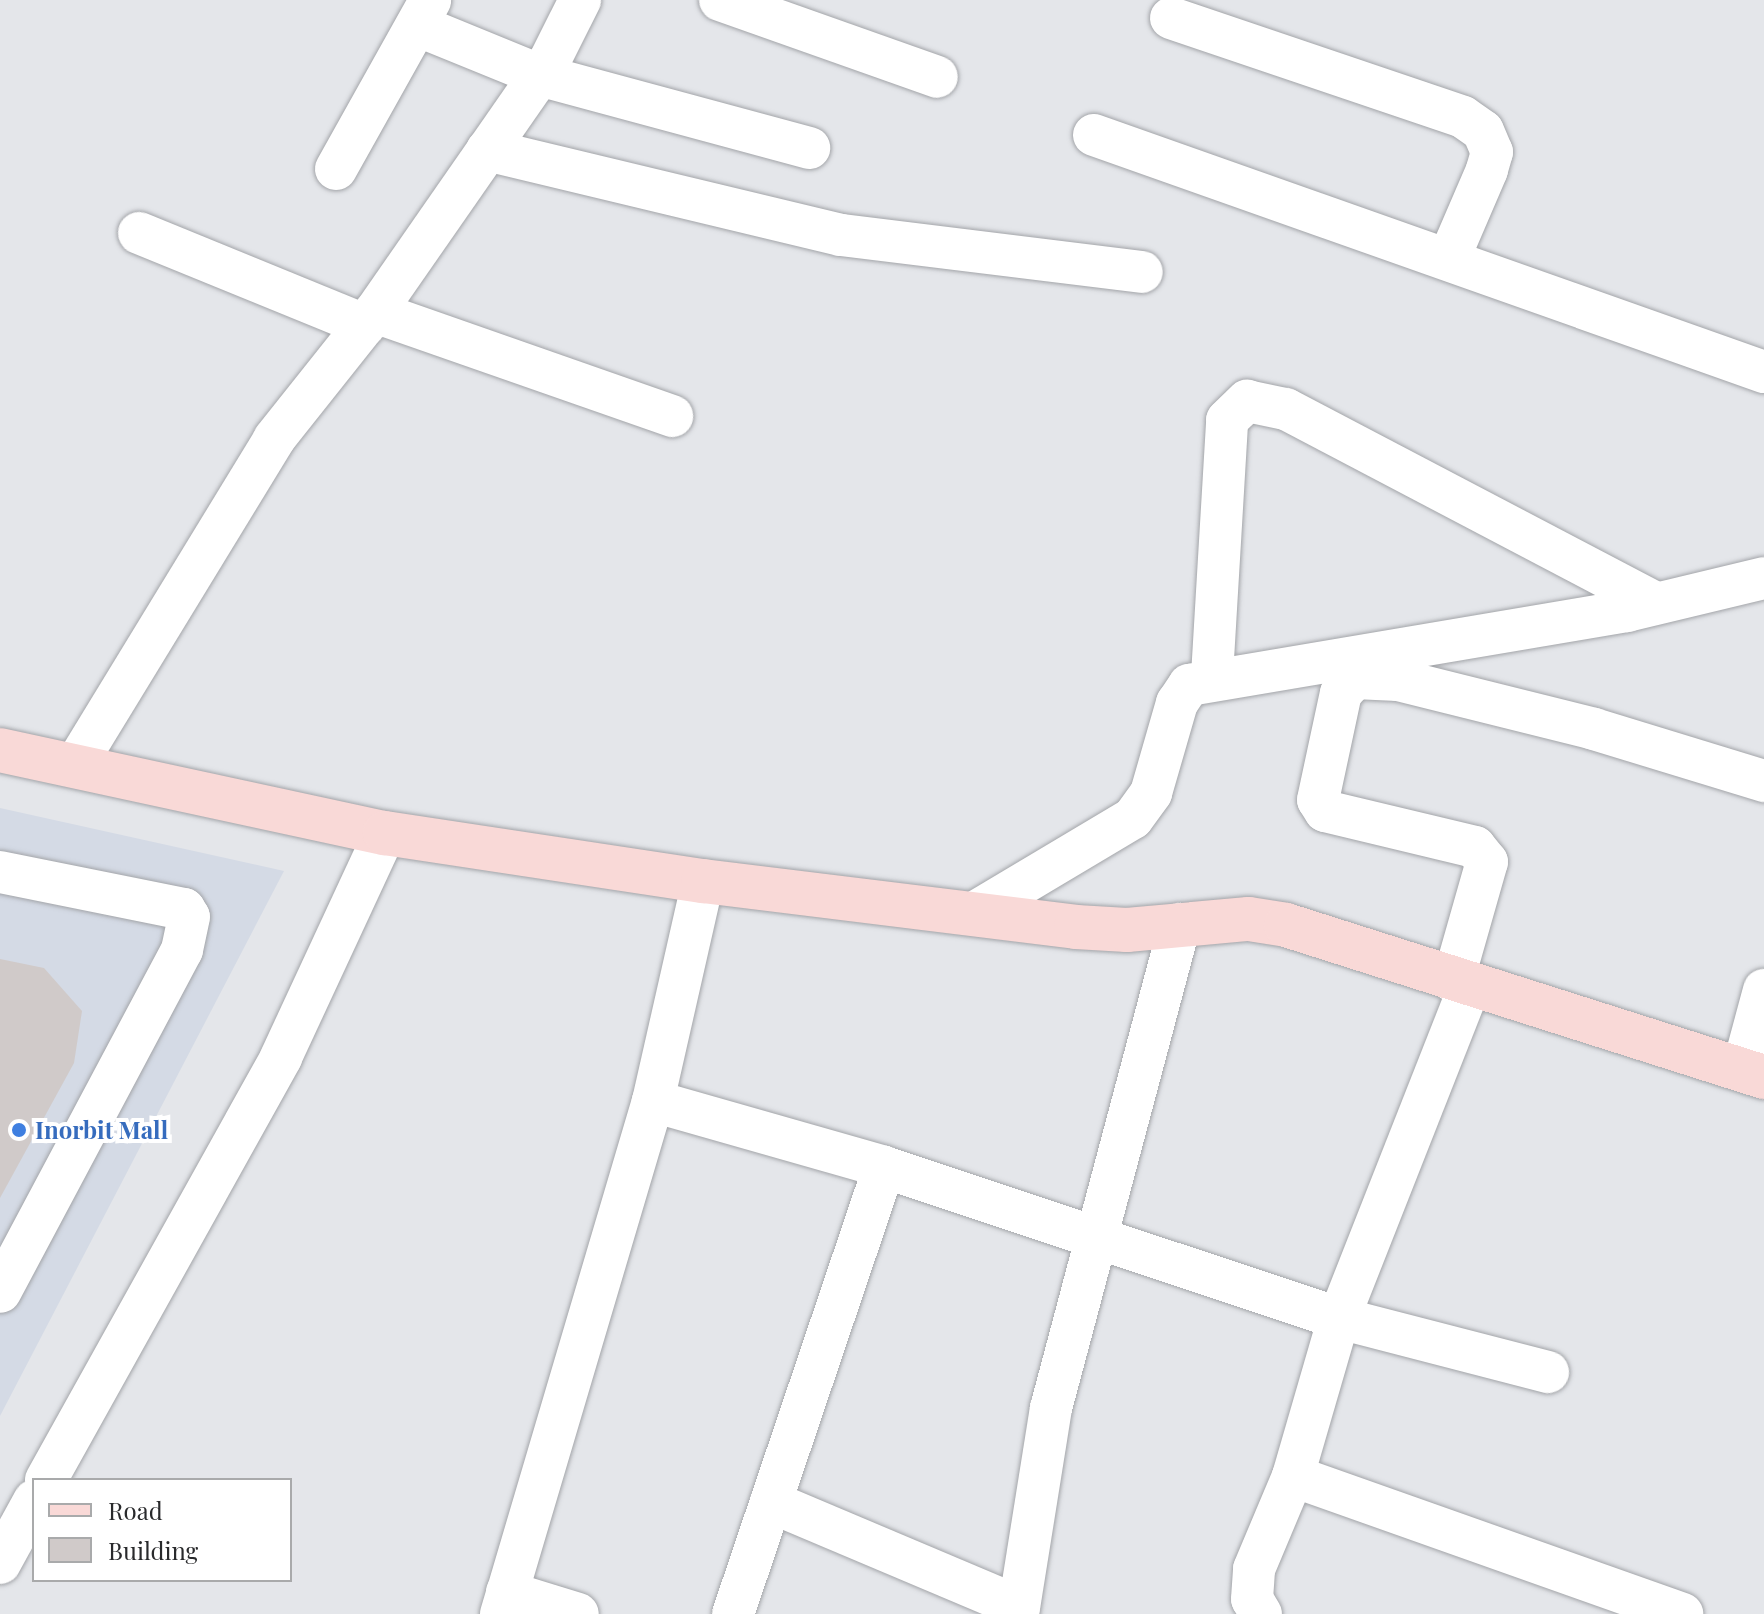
<!DOCTYPE html>
<style>
body{margin:0}
#map{position:relative;width:1764px;height:1614px;overflow:hidden;background:#e4e6ea;font-family:"Playfair Display",serif}
div>[style]{position:absolute}
[style*='--x']{left:calc(var(--x)*1px);top:calc(var(--y)*1px);width:calc(var(--w)*1px);rotate:calc(var(--a)*1deg)}
.built>*{inset:0;background:#d4dae5}
.building>*{inset:0;background:#d0cac9}
.roads{filter:drop-shadow(0 0 2px #a3a5a9) drop-shadow(0 0 2px #a3a5a9)}
.minor>*{height:42px;margin:-21px;padding:0 21px;transform-origin:21px;border-radius:21px;background:#fff}
.major>*{height:44px;margin:-22px;padding:0 22px;transform-origin:22px;border-radius:22px;background:#f9d9d7}
.dots>*{width:22px;height:22px;translate:-50% -50%;box-sizing:border-box;border:4px solid #fff;border-radius:50%}
span{translate:-50% -50%;white-space:nowrap;text-align:center;line-height:1.15;-webkit-text-stroke:8px #fff;paint-order:stroke}
.shop-label{font-size:24px;color:#366cbe;font-weight:700}
.left{translate:0 -50%;text-align:left}
.legend{position:absolute;left:32px;top:1478px;width:260px;height:104px;box-sizing:border-box;background:#fff;border:2px solid #a9aaab;margin:0;padding:10px 14px;list-style:none;font-size:24px;color:#292a2c}
.legend li{display:flex;align-items:center;gap:16px;height:40px}
.legend b{width:40px;border:2px solid #a9aaab}
</style>
<div id="map">
<div class="built">
<i style="clip-path:polygon(0 808px,284px 871px,0 1416px)"></i>
</div>
<div class="building">
<i style="clip-path:polygon(0 959px,44px 968px,82px 1011px,74px 1063px,0 1198px)"></i>
</div>
<div class="roads">
<div class="minor">
<i style="--x:720;--y:0;--w:230;--a:19.5"></i>
<i style="--x:1171;--y:18;--w:308;--a:18.7"></i>
<i style="--x:1463;--y:117;--w:24;--a:35"></i>
<i style="--x:1483;--y:131;--w:23;--a:67"></i>
<i style="--x:1492;--y:152;--w:19;--a:106"></i>
<i style="--x:1487;--y:170;--w:94;--a:113.3"></i>
<i style="--x:419;--y:26;--w:130;--a:22.2"></i>
<i style="--x:539;--y:75;--w:280;--a:15.1"></i>
<i style="--x:1094;--y:135;--w:711;--a:19.48"></i>
<i style="--x:487;--y:150;--w:364;--a:13.5"></i>
<i style="--x:841;--y:235;--w:303;--a:7"></i>
<i style="--x:336;--y:169;--w:193;--a:-60.8"></i>
<i style="--x:139;--y:233;--w:244;--a:22.2"></i>
<i style="--x:375;--y:312;--w:315;--a:19.3"></i>
<i style="--x:1212;--y:676;--w:256;--a:-86.6"></i>
<i style="--x:1227;--y:420;--w:28;--a:-44"></i>
<i style="--x:1247;--y:401;--w:40;--a:12"></i>
<i style="--x:1286;--y:409;--w:417;--a:27.7"></i>
<i style="--x:76;--y:764;--w:381;--a:-58.6"></i>
<i style="--x:274;--y:439;--w:162;--a:-51.5"></i>
<i style="--x:375;--y:312;--w:307;--a:-55.2"></i>
<i style="--x:550;--y:60;--w:67;--a:-63.4"></i>
<i style="--x:0;--y:872;--w:188;--a:11.4"></i>
<i style="--x:184;--y:909;--w:9;--a:58"></i>
<i style="--x:189;--y:917;--w:34;--a:102"></i>
<i style="--x:182;--y:950;--w:387;--a:118"></i>
<i style="--x:972;--y:914;--w:187;--a:-30.8"></i>
<i style="--x:1133;--y:818;--w:31;--a:-54"></i>
<i style="--x:1151;--y:793;--w:94;--a:-73.9"></i>
<i style="--x:1177;--y:703;--w:22;--a:-56"></i>
<i style="--x:1189;--y:685;--w:444;--a:-9.6"></i>
<i style="--x:1627;--y:611;--w:141;--a:-13.5"></i>
<i style="--x:1453;--y:981;--w:124;--a:-74.1"></i>
<i style="--x:1487;--y:862;--w:19;--a:-129"></i>
<i style="--x:1475;--y:847;--w:154;--a:-166.5"></i>
<i style="--x:1325;--y:811;--w:13;--a:-122"></i>
<i style="--x:1318;--y:800;--w:109;--a:-77.9"></i>
<i style="--x:1341;--y:693;--w:21;--a:-47"></i>
<i style="--x:1355;--y:678;--w:43;--a:2.7"></i>
<i style="--x:1398;--y:680;--w:202;--a:14"></i>
<i style="--x:1594;--y:729;--w:178;--a:17"></i>
<i style="--x:1743;--y:1068;--w:81;--a:-74.9"></i>
<i style="--x:653;--y:1101;--w:240;--a:15.9"></i>
<i style="--x:884;--y:1167;--w:479;--a:18.4"></i>
<i style="--x:1339;--y:1318;--w:216;--a:14.5"></i>
<i style="--x:1293;--y:1476;--w:413;--a:19.5"></i>
<i style="--x:46;--y:1480;--w:484;--a:-60.9"></i>
<i style="--x:281;--y:1057;--w:247;--a:-65.1"></i>
<i style="--x:771;--y:1502;--w:269;--a:22.9"></i>
<i style="--x:0;--y:1563;--w:71;--a:-61.3"></i>
<i style="--x:507;--y:1592;--w:74;--a:17.2"></i>
<i style="--x:501;--y:1614;--w:535;--a:-73.5"></i>
<i style="--x:653;--y:1101;--w:226;--a:-77.2"></i>
<i style="--x:733;--y:1614;--w:472;--a:-71.3"></i>
<i style="--x:1018;--y:1614;--w:209;--a:-80.9"></i>
<i style="--x:1051;--y:1408;--w:501;--a:-75.08"></i>
<i style="--x:1261;--y:1614;--w:17;--a:-121"></i>
<i style="--x:1252;--y:1599;--w:30;--a:-86"></i>
<i style="--x:1254;--y:1569;--w:101;--a:-67.2"></i>
<i style="--x:1293;--y:1476;--w:165;--a:-73.8"></i>
<i style="--x:1339;--y:1318;--w:357;--a:-68.5"></i>
</div>
<div class="major">
<i style="--x:0;--y:750;--w:394;--a:12.2"></i>
<i style="--x:385;--y:833;--w:322;--a:8.6"></i>
<i style="--x:703;--y:881;--w:376;--a:7"></i>
<i style="--x:1076;--y:927;--w:51;--a:3.4"></i>
<i style="--x:1127;--y:930;--w:122;--a:-5.2"></i>
<i style="--x:1249;--y:919;--w:37;--a:9"></i>
<i style="--x:1286;--y:925;--w:502;--a:17.64"></i>
</div>
</div>
<div class="dots">
<i style="left:19px;top:1130px;background:#3f7fe0"></i>
</div>
<div class="shop-label">
<span class="left" style="left:35px;top:1130px">Inorbit Mall</span>
</div>
<ul class="legend">
<li><b style="height:10px;background:#f9d9d7"></b>Road</li>
<li><b style="height:22px;background:#d0cac9"></b>Building</li>
</ul>
</div>
